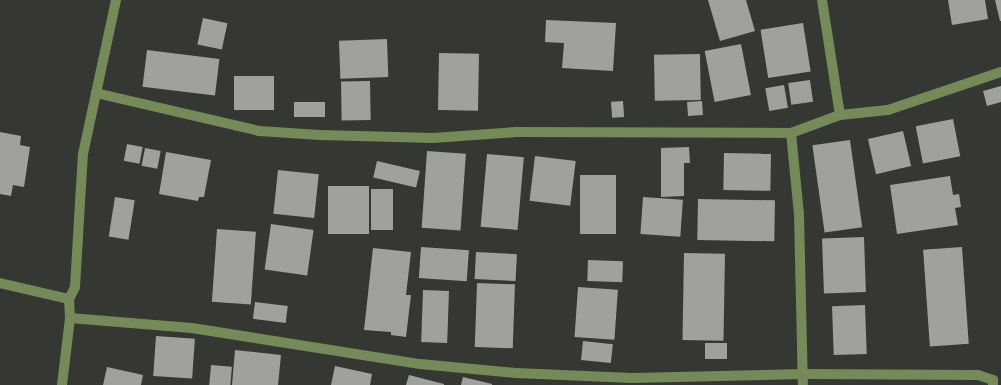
<!DOCTYPE html>
<style>
body{margin:0}
#map{position:relative;width:1001px;height:385px;overflow:hidden;background:#353733;font-family:"Space Grotesk",sans-serif}
div>[style]{position:absolute}
[style*='--x']{left:calc(var(--x)*1px);top:calc(var(--y)*1px);width:calc(var(--w)*1px);rotate:calc(var(--a)*1deg)}
.building>*{inset:0;background:#9fa19c;transform-origin:0 0}
.minor>*{height:10px;margin:-5px;padding:0 5px;transform-origin:5px;border-radius:5px;background:#758959}
span{translate:-50% -50%;white-space:nowrap;text-align:center;line-height:1.15;-webkit-text-stroke:5px #2b2d29;paint-order:stroke}
</style>
<div id="map">
<div class="building">
<i style="clip-path:polygon(708px 0,746px 0,755px 31px,720px 41px)"></i>
<i style="clip-path:polygon(948px 0,985px 0,988px 19px,952px 25px)"></i>
<i style="clip-path:polygon(995px 0,1001px 0,1001px 21px,1000px 21px)"></i>
<i style="left:203px;top:18px;width:25px;height:27px;rotate:12deg"></i>
<i style="clip-path:polygon(546px 20px,616px 23px,613px 71px,562px 68px,564px 43px,545px 42px)"></i>
<i style="left:803px;top:23px;width:49px;height:43px;rotate:81deg"></i>
<i style="left:387px;top:39px;width:38px;height:48px;rotate:88deg"></i>
<i style="left:741px;top:44px;width:52px;height:37px;rotate:79deg"></i>
<i style="left:147px;top:50px;width:73px;height:37px;rotate:7deg"></i>
<i style="left:439px;top:53px;width:40px;height:57px;rotate:1deg"></i>
<i style="left:700px;top:54px;width:46px;height:46px;rotate:89deg"></i>
<i style="left:234px;top:76px;width:40px;height:34px"></i>
<i style="left:810px;top:80px;width:22px;height:22px;rotate:82deg"></i>
<i style="left:370px;top:81px;width:39px;height:29px;rotate:89deg"></i>
<i style="left:784px;top:85px;width:23px;height:19px;rotate:80deg"></i>
<i style="clip-path:polygon(1001px 86px,1001px 102px,987px 106px,983px 91px)"></i>
<i style="left:623px;top:101px;width:16px;height:12px;rotate:86deg"></i>
<i style="left:702px;top:101px;width:14px;height:15px;rotate:86deg"></i>
<i style="left:325px;top:102px;width:15px;height:31px;rotate:90deg"></i>
<i style="left:953px;top:119px;width:38px;height:38px;rotate:79deg"></i>
<i style="left:903px;top:131px;width:36px;height:36px;rotate:77deg"></i>
<i style="clip-path:polygon(0 132px,21px 136px,20px 145px,30px 147px,24px 187px,13px 185px,11px 196px,0 194px)"></i>
<i style="left:850px;top:140px;width:88px;height:38px;rotate:82deg"></i>
<i style="left:127px;top:144px;width:16px;height:17px;rotate:11deg"></i>
<i style="clip-path:polygon(689px 147px,690px 163px,684px 163px,684px 196px,661px 197px,661px 148px)"></i>
<i style="left:145px;top:148px;width:16px;height:18px;rotate:11deg"></i>
<i style="left:427px;top:151px;width:39px;height:77px;rotate:4deg"></i>
<i style="clip-path:polygon(166px 152px,211px 160px,204px 197px,199px 197px,198px 201px,159px 194px)"></i>
<i style="left:724px;top:153px;width:47px;height:37px;rotate:1deg"></i>
<i style="left:487px;top:154px;width:37px;height:73px;rotate:5deg"></i>
<i style="left:535px;top:156px;width:41px;height:45px;rotate:7deg"></i>
<i style="left:377px;top:161px;width:44px;height:17px;rotate:13deg"></i>
<i style="left:278px;top:170px;width:41px;height:44px;rotate:6deg"></i>
<i style="left:580px;top:175px;width:36px;height:59px"></i>
<i style="clip-path:polygon(950px 176px,953px 195px,959px 194px,961px 207px,955px 208px,958px 225px,897px 234px,890px 185px)"></i>
<i style="left:328px;top:186px;width:41px;height:48px"></i>
<i style="left:371px;top:189px;width:22px;height:41px"></i>
<i style="left:115px;top:197px;width:20px;height:40px;rotate:9deg"></i>
<i style="left:643px;top:197px;width:40px;height:37px;rotate:4deg"></i>
<i style="left:698px;top:199px;width:77px;height:41px;rotate:1deg"></i>
<i style="left:271px;top:224px;width:43px;height:46px;rotate:8deg"></i>
<i style="left:217px;top:229px;width:39px;height:73px;rotate:4deg"></i>
<i style="left:864px;top:237px;width:55px;height:42px;rotate:88deg"></i>
<i style="left:421px;top:247px;width:48px;height:31px;rotate:4deg"></i>
<i style="left:962px;top:247px;width:97px;height:39px;rotate:86deg"></i>
<i style="clip-path:polygon(373px 248px,411px 252px,406px 295px,411px 295px,406px 337px,391px 335px,391px 332px,364px 330px)"></i>
<i style="left:476px;top:252px;width:41px;height:27px;rotate:3deg"></i>
<i style="left:684px;top:253px;width:41px;height:87px;rotate:1deg"></i>
<i style="left:588px;top:260px;width:35px;height:21px;rotate:2deg"></i>
<i style="left:477px;top:283px;width:38px;height:64px;rotate:2deg"></i>
<i style="left:578px;top:287px;width:40px;height:50px;rotate:4deg"></i>
<i style="left:423px;top:290px;width:26px;height:52px;rotate:2deg"></i>
<i style="left:255px;top:302px;width:33px;height:17px;rotate:7deg"></i>
<i style="left:865px;top:305px;width:49px;height:33px;rotate:88deg"></i>
<i style="left:156px;top:336px;width:39px;height:40px;rotate:4deg"></i>
<i style="left:583px;top:341px;width:30px;height:19px;rotate:6deg"></i>
<i style="left:705px;top:343px;width:22px;height:16px"></i>
<i style="clip-path:polygon(235px 350px,281px 355px,278px 385px,232px 385px)"></i>
<i style="left:211px;top:365px;width:21px;height:20px;rotate:5deg"></i>
<i style="clip-path:polygon(335px 366px,372px 374px,370px 385px,331px 385px)"></i>
<i style="clip-path:polygon(107px 367px,143px 375px,141px 385px,103px 385px)"></i>
<i style="clip-path:polygon(409px 375px,444px 384px,444px 385px,406px 385px)"></i>
<i style="clip-path:polygon(463px 377px,492px 384px,492px 385px,461px 385px)"></i>
</div>
<div class="minor">
<i style="--x:822;--y:0;--w:116;--a:81.1"></i>
<i style="--x:96;--y:93;--w:167;--a:13.1"></i>
<i style="--x:259;--y:131;--w:61;--a:3.8"></i>
<i style="--x:320;--y:135;--w:113;--a:1.5"></i>
<i style="--x:433;--y:138;--w:84;--a:-4.1"></i>
<i style="--x:517;--y:132;--w:274;--a:0.2"></i>
<i style="--x:791;--y:133;--w:52;--a:-20.2"></i>
<i style="--x:840;--y:115;--w:48;--a:-5.9"></i>
<i style="--x:888;--y:110;--w:119;--a:-18.6"></i>
<i style="--x:791;--y:133;--w:81;--a:84.4"></i>
<i style="--x:799;--y:214;--w:171;--a:88.7"></i>
<i style="--x:0;--y:283;--w:71;--a:13.1"></i>
<i style="--x:70;--y:318;--w:122;--a:4.7"></i>
<i style="--x:192;--y:328;--w:231;--a:9"></i>
<i style="--x:420;--y:364;--w:96;--a:5.4"></i>
<i style="--x:516;--y:373;--w:116;--a:2.5"></i>
<i style="--x:632;--y:378;--w:171;--a:-1.3"></i>
<i style="--x:803;--y:374;--w:175;--a:0.3"></i>
<i style="--x:978;--y:375;--w:16;--a:18"></i>
<i style="--x:993;--y:380;--w:5;--a:90"></i>
<i style="--x:62;--y:385;--w:67;--a:-83.2"></i>
<i style="--x:70;--y:318;--w:19;--a:-93"></i>
<i style="--x:69;--y:299;--w:13;--a:-63"></i>
<i style="--x:75;--y:287;--w:133;--a:-86.6"></i>
<i style="--x:83;--y:154;--w:157;--a:-77.9"></i>
</div>
</div>
